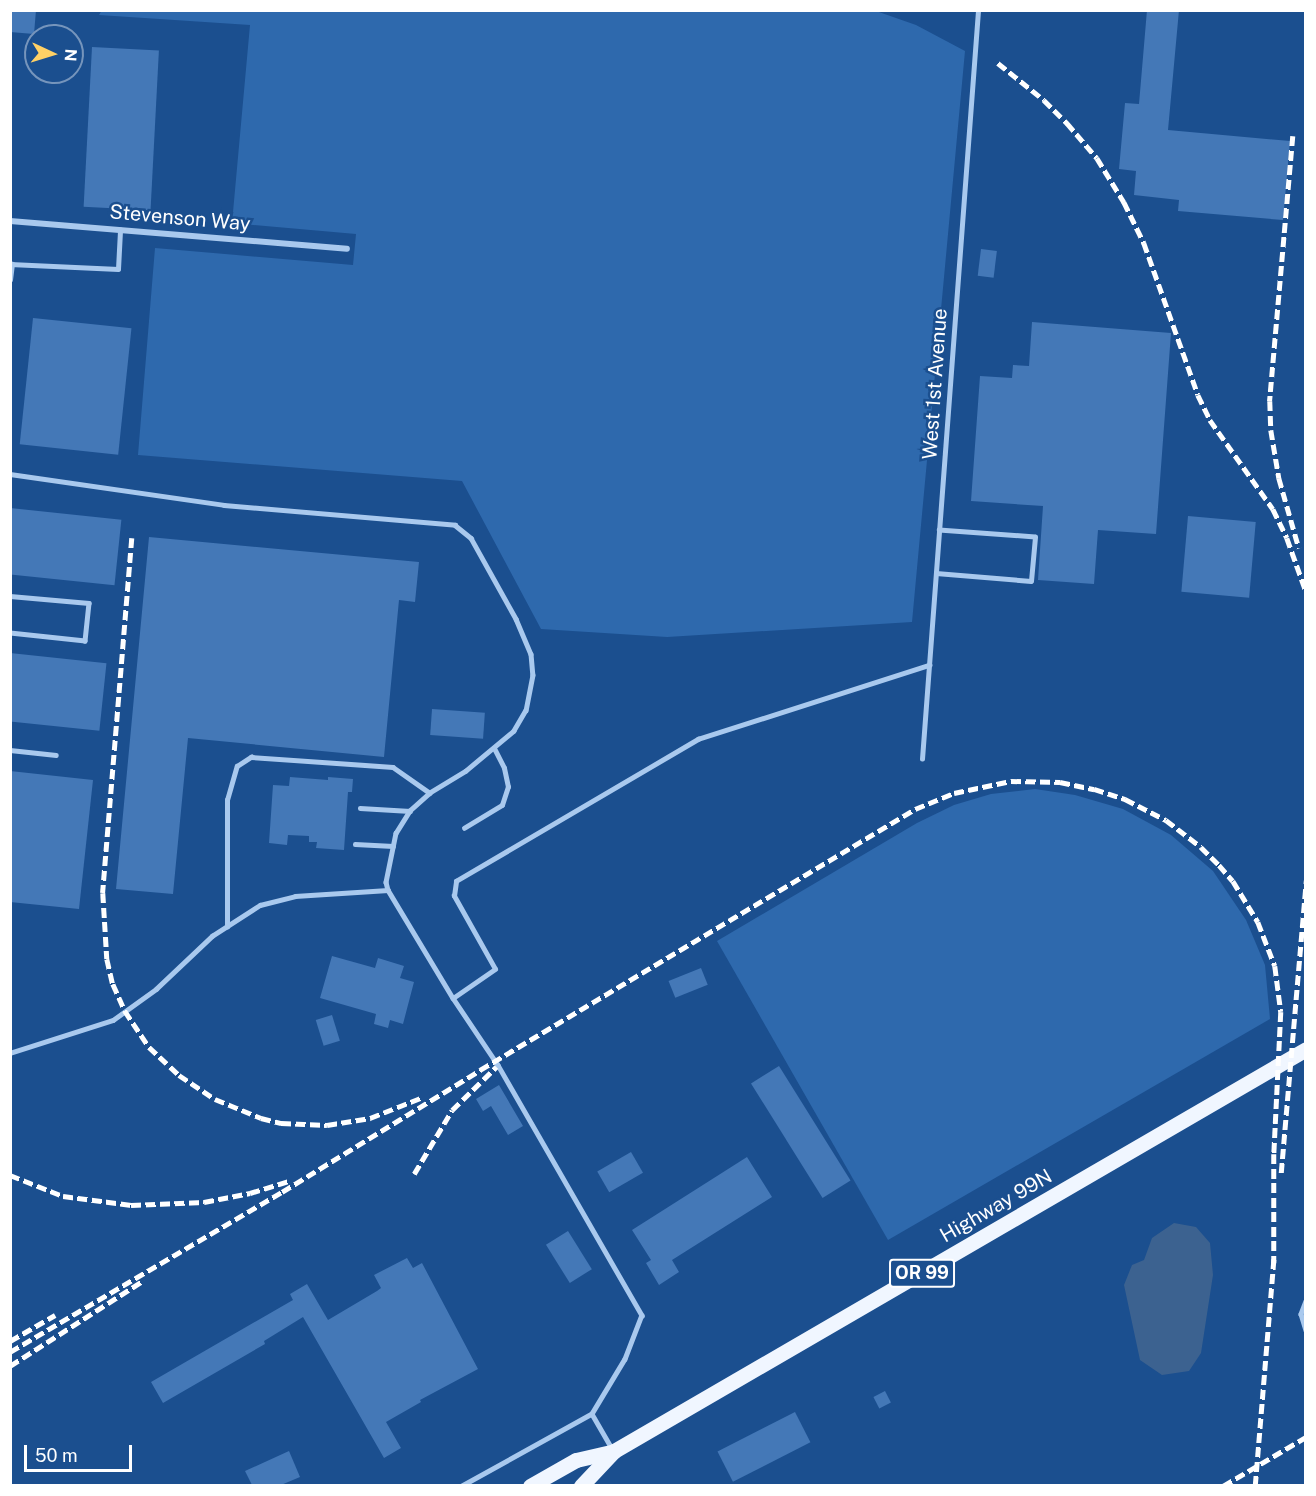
<!DOCTYPE html>
<style>
body{margin:0}
#map{position:relative;width:1316px;height:1496px;overflow:hidden;background:#1b4f8f;font-family:"Public Sans",sans-serif}
div>[style]{position:absolute}
[style*='--x']{left:calc(var(--x)*1px);top:calc(var(--y)*1px);width:calc(var(--w)*1px);rotate:calc(var(--a)*1deg)}
.green>*{inset:0;background:#2e69ad}
.water>*{inset:0;background:#3c6290}
.building>*{inset:0;background:#4478b7;transform-origin:0 0}
.lane>*{height:4.5px;margin:-2.25px;padding:0 2.25px;transform-origin:2.25px;border-radius:2.25px;background:#a9c9ee}
.street>*{height:6px;margin:-3px;padding:0 3px;transform-origin:3px;border-radius:3px;background:#a9c9ee}
.primary>*{height:15px;margin:-7.5px;padding:0 7.5px;transform-origin:7.5px;border-radius:7.5px;background:#f0f6ff}
.rail>*{height:4.5px;margin-top:-2.25px;transform-origin:0;background:repeating-linear-gradient(90deg,#fff 0 10px,transparent 0 14.5px)}
span{translate:-50% -50%;white-space:nowrap;text-align:center;line-height:1.15;-webkit-text-stroke:5px #1b4f8f;paint-order:stroke}
.shield-label span{padding:2px 4px;background:#1b4f8f;border:2px solid;border-radius:4px;-webkit-text-stroke-width:0}
.shield-label{font-size:18px;color:#fff;font-weight:700}
.street-label{font-size:20px;color:#fff}
.frame{position:absolute;inset:0;border:12px solid #fff;pointer-events:none}
.north{position:absolute;left:24px;top:24px;width:60px;height:60px;box-sizing:border-box;background:#1b4f8f;border:2px solid #7695bc;border-radius:50%;rotate:94deg;font-size:16px;font-weight:700;line-height:24px;text-align:center;color:#fff}
.north::after{content:'';display:block;margin:auto;width:21px;height:27px;background:#ffd166;clip-path:polygon(50% 0,100% 100%,50% 72%,0 100%)}
.scale{position:absolute;left:24px;top:1445px;width:108px;height:27px;box-sizing:border-box;border:3px solid #fff;border-top:0;padding-left:8px;font-size:18px;line-height:21px;white-space:nowrap;color:#fff;-webkit-text-stroke:4px #1b4f8f;paint-order:stroke}
</style>
<div id="map">
<div class="green">
<i style="clip-path:polygon(102px 10px,876px 11px,916px 25px,965px 51px,912px 622px,667px 637px,541px 629px,462px 481px,138px 455px,155px 248px,353px 265px,356px 234px,232px 223px,250px 25px,99px 15px)"></i>
<i style="clip-path:polygon(1035px 789px,1075px 795px,1123px 809px,1171px 835px,1213px 871px,1246px 920px,1265px 965px,1270px 1019px,888px 1240px,717px 941px,917px 823px,954px 805px,991px 794px)"></i>
</div>
<div class="water">
<i style="clip-path:polygon(1174px 1223px,1196px 1227px,1210px 1243px,1213px 1275px,1201px 1353px,1189px 1371px,1162px 1375px,1140px 1360px,1124px 1285px,1132px 1265px,1144px 1260px,1152px 1238px)"></i>
</div>
<div class="building">
<i style="clip-path:polygon(10px 10px,36px 10px,34px 34px,10px 32px)"></i>
<i style="clip-path:polygon(1147px 10px,1179px 10px,1168px 130px,1290px 141px,1283px 220px,1178px 211px,1179px 200px,1134px 195px,1136px 171px,1119px 169px,1125px 103px,1139px 104px)"></i>
<i style="left:92px;top:47px;width:67px;height:160px;rotate:3deg"></i>
<i style="left:981px;top:249px;width:16px;height:27px;rotate:7deg"></i>
<i style="left:33px;top:318px;width:99px;height:127px;rotate:6deg"></i>
<i style="clip-path:polygon(1032px 322px,1171px 333px,1156px 534px,1098px 530px,1094px 584px,1038px 580px,1043px 506px,971px 501px,980px 376px,1012px 378px,1013px 365px,1029px 366px)"></i>
<i style="left:10px;top:508px;width:112px;height:66px;rotate:6deg"></i>
<i style="left:1188px;top:516px;width:68px;height:76px;rotate:5deg"></i>
<i style="clip-path:polygon(149px 537px,419px 562px,415px 602px,399px 600px,384px 757px,188px 738px,173px 894px,116px 889px)"></i>
<i style="left:10px;top:653px;width:97px;height:68px;rotate:6deg"></i>
<i style="left:432px;top:709px;width:53px;height:26px;rotate:4deg"></i>
<i style="clip-path:polygon(10px 771px,93px 780px,79px 909px,10px 902px)"></i>
<i style="clip-path:polygon(290px 777px,328px 780px,328px 777px,353px 779px,352px 792px,348px 792px,344px 850px,316px 848px,317px 842px,309px 842px,309px 836px,288px 835px,287px 845px,269px 843px,273px 785px,289px 786px)"></i>
<i style="clip-path:polygon(332px 956px,375px 968px,378px 958px,404px 966px,400px 978px,414px 982px,403px 1024px,390px 1020px,388px 1028px,374px 1024px,376px 1014px,320px 998px)"></i>
<i style="left:701px;top:968px;width:18px;height:35px;rotate:68deg"></i>
<i style="left:332px;top:1015px;width:27px;height:17px;rotate:73deg"></i>
<i style="left:779px;top:1066px;width:135px;height:33px;rotate:58deg"></i>
<i style="clip-path:polygon(499px 1085px,523px 1126px,508px 1135px,491px 1106px,483px 1111px,476px 1099px)"></i>
<i style="left:631px;top:1152px;width:24px;height:39px;rotate:60deg"></i>
<i style="clip-path:polygon(747px 1157px,772px 1197px,672px 1260px,679px 1272px,659px 1285px,646px 1263px,651px 1260px,632px 1230px)"></i>
<i style="left:568px;top:1231px;width:45px;height:26px;rotate:58deg"></i>
<i style="clip-path:polygon(407px 1258px,413px 1268px,422px 1263px,478px 1369px,420px 1400px,421px 1402px,386px 1422px,401px 1448px,384px 1458px,303px 1317px,264px 1341px,265px 1344px,163px 1403px,151px 1382px,293px 1300px,290px 1294px,307px 1284px,328px 1320px,377px 1291px,381px 1288px,374px 1275px)"></i>
<i style="left:885px;top:1391px;width:13px;height:13px;rotate:63deg"></i>
<i style="left:795px;top:1412px;width:34px;height:87px;rotate:63deg"></i>
<i style="clip-path:polygon(289px 1451px,300px 1477px,281px 1485px,252px 1485px,245px 1471px)"></i>
</div>
<div class="lane">
<i style="--x:10;--y:264;--w:108;--a:2.7"></i>
<i style="--x:118;--y:269;--w:39;--a:-87"></i>
<i style="--x:10;--y:280;--w:16;--a:-83"></i>
<i style="--x:10;--y:474;--w:216;--a:8.2"></i>
<i style="--x:224;--y:505;--w:232;--a:4.9"></i>
<i style="--x:455;--y:525;--w:21;--a:39"></i>
<i style="--x:471;--y:538;--w:93;--a:60.9"></i>
<i style="--x:516;--y:619;--w:38;--a:67"></i>
<i style="--x:531;--y:654;--w:21;--a:85"></i>
<i style="--x:533;--y:675;--w:36;--a:101"></i>
<i style="--x:526;--y:710;--w:24;--a:120"></i>
<i style="--x:514;--y:731;--w:62;--a:140.2"></i>
<i style="--x:466;--y:771;--w:42;--a:148.6"></i>
<i style="--x:430;--y:793;--w:27;--a:138"></i>
<i style="--x:410;--y:811;--w:26;--a:122"></i>
<i style="--x:396;--y:833;--w:50;--a:101.5"></i>
<i style="--x:386;--y:882;--w:8;--a:76"></i>
<i style="--x:388;--y:890;--w:126;--a:59"></i>
<i style="--x:453;--y:998;--w:81;--a:56.1"></i>
<i style="--x:498;--y:1065;--w:289;--a:60.1"></i>
<i style="--x:642;--y:1315;--w:47;--a:111.1"></i>
<i style="--x:625;--y:1359;--w:64;--a:121"></i>
<i style="--x:592;--y:1414;--w:149;--a:151"></i>
<i style="--x:936;--y:573;--w:95;--a:4.8"></i>
<i style="--x:1031;--y:581;--w:44;--a:-84.8"></i>
<i style="--x:1035;--y:537;--w:96;--a:-175.8"></i>
<i style="--x:10;--y:596;--w:79;--a:5.1"></i>
<i style="--x:89;--y:603;--w:38;--a:96"></i>
<i style="--x:85;--y:641;--w:75;--a:-173.9"></i>
<i style="--x:10;--y:750;--w:46;--a:6.2"></i>
<i style="--x:922;--y:759;--w:751;--a:-85.72"></i>
<i style="--x:360;--y:808;--w:50;--a:3.4"></i>
<i style="--x:464;--y:828;--w:44;--a:-31.2"></i>
<i style="--x:502;--y:805;--w:19;--a:-72"></i>
<i style="--x:508;--y:787;--w:19;--a:-102"></i>
<i style="--x:504;--y:768;--w:22;--a:-117"></i>
<i style="--x:355;--y:844;--w:38;--a:3"></i>
<i style="--x:227;--y:927;--w:127;--a:-90"></i>
<i style="--x:227;--y:800;--w:35;--a:-74"></i>
<i style="--x:237;--y:766;--w:17;--a:-33"></i>
<i style="--x:251;--y:757;--w:142;--a:4"></i>
<i style="--x:393;--y:767;--w:45;--a:35.1"></i>
<i style="--x:453;--y:998;--w:51;--a:-34.6"></i>
<i style="--x:495;--y:969;--w:84;--a:-119.3"></i>
<i style="--x:454;--y:896;--w:15;--a:-82"></i>
<i style="--x:456;--y:881;--w:281;--a:-30.4"></i>
<i style="--x:698;--y:739;--w:243;--a:-17.8"></i>
<i style="--x:10;--y:1053;--w:108;--a:-17.8"></i>
<i style="--x:113;--y:1020;--w:53;--a:-35.8"></i>
<i style="--x:156;--y:989;--w:77;--a:-43.4"></i>
<i style="--x:212;--y:936;--w:57;--a:-32.9"></i>
<i style="--x:260;--y:905;--w:36;--a:-14"></i>
<i style="--x:295;--y:896;--w:93;--a:-3.7"></i>
<i style="--x:1306;--y:1301;--w:14;--a:111"></i>
<i style="--x:1301;--y:1314;--w:17;--a:73"></i>
<i style="--x:592;--y:1414;--w:39;--a:60"></i>
</div>
<div class="street">
<i style="--x:10;--y:221;--w:338;--a:4.7"></i>
</div>
<div class="primary">
<i style="--x:530;--y:1486;--w:53;--a:-29.5"></i>
<i style="--x:576;--y:1460;--w:39;--a:-13"></i>
<i style="--x:581;--y:1486;--w:48;--a:-46.7"></i>
<i style="--x:614;--y:1451;--w:800;--a:-30.15"></i>
</div>
<div class="rail">
<i style="--x:998;--y:63;--w:59;--a:38.8"></i>
<i style="--x:1044;--y:100;--w:33;--a:45"></i>
<i style="--x:1067;--y:123;--w:46;--a:49.4"></i>
<i style="--x:1097;--y:158;--w:52;--a:58.5"></i>
<i style="--x:1124;--y:202;--w:46;--a:64"></i>
<i style="--x:1144;--y:243;--w:161;--a:70.4"></i>
<i style="--x:1198;--y:395;--w:28;--a:64"></i>
<i style="--x:1210;--y:420;--w:109;--a:54.7"></i>
<i style="--x:1273;--y:509;--w:32;--a:64"></i>
<i style="--x:1287;--y:538;--w:56;--a:70.3"></i>
<i style="--x:1293;--y:136;--w:266;--a:95"></i>
<i style="--x:1270;--y:401;--w:29;--a:88"></i>
<i style="--x:1271;--y:430;--w:49;--a:80.5"></i>
<i style="--x:1279;--y:478;--w:73;--a:74.1"></i>
<i style="--x:132;--y:538;--w:356;--a:94.7"></i>
<i style="--x:103;--y:893;--w:66;--a:86.5"></i>
<i style="--x:107;--y:959;--w:26;--a:77"></i>
<i style="--x:113;--y:984;--w:30;--a:66"></i>
<i style="--x:125;--y:1011;--w:43;--a:56.3"></i>
<i style="--x:149;--y:1047;--w:41;--a:43"></i>
<i style="--x:179;--y:1075;--w:43;--a:33.7"></i>
<i style="--x:215;--y:1099;--w:50;--a:22.4"></i>
<i style="--x:261;--y:1118;--w:21;--a:14"></i>
<i style="--x:281;--y:1123;--w:46;--a:2.5"></i>
<i style="--x:327;--y:1125;--w:44;--a:-9.2"></i>
<i style="--x:370;--y:1118;--w:57;--a:-21.6"></i>
<i style="--x:1281;--y:1173;--w:294;--a:-85.1"></i>
<i style="--x:414;--y:1174;--w:74;--a:-59.3"></i>
<i style="--x:452;--y:1110;--w:62;--a:-44.3"></i>
<i style="--x:10;--y:1175;--w:57;--a:21.6"></i>
<i style="--x:63;--y:1196;--w:69;--a:7.5"></i>
<i style="--x:131;--y:1205;--w:73;--a:-2.4"></i>
<i style="--x:204;--y:1202;--w:47;--a:-11.1"></i>
<i style="--x:250;--y:1193;--w:41;--a:-17.1"></i>
<i style="--x:10;--y:1341;--w:52;--a:-30"></i>
<i style="--x:10;--y:1352;--w:316;--a:-30.5"></i>
<i style="--x:282;--y:1192;--w:233;--a:-31.6"></i>
<i style="--x:480;--y:1070;--w:507;--a:-30.96"></i>
<i style="--x:915;--y:809;--w:42;--a:-22.3"></i>
<i style="--x:954;--y:793;--w:58;--a:-11.9"></i>
<i style="--x:1011;--y:781;--w:49;--a:1.2"></i>
<i style="--x:1060;--y:782;--w:35;--a:12"></i>
<i style="--x:1094;--y:789;--w:33;--a:18"></i>
<i style="--x:1125;--y:799;--w:46;--a:27.1"></i>
<i style="--x:1166;--y:820;--w:44;--a:37.6"></i>
<i style="--x:1201;--y:847;--w:25;--a:45"></i>
<i style="--x:1219;--y:865;--w:21;--a:49"></i>
<i style="--x:1233;--y:881;--w:48;--a:58.6"></i>
<i style="--x:1258;--y:922;--w:47;--a:68.9"></i>
<i style="--x:1275;--y:966;--w:46;--a:82.6"></i>
<i style="--x:1281;--y:1012;--w:142;--a:92.8"></i>
<i style="--x:1274;--y:1154;--w:109;--a:90"></i>
<i style="--x:10;--y:1366;--w:159;--a:-32.7"></i>
<i style="--x:1223;--y:1486;--w:96;--a:-30.6"></i>
<i style="--x:1255;--y:1486;--w:230;--a:-85.3"></i>
</div>
<div class="shield-label">
<span style="left:922px;top:1273px">OR 99</span>
</div>
<div class="street-label">
<span style="left:180px;top:218px;rotate:5deg">Stevenson Way</span>
<span style="left:935px;top:384px;rotate:-86deg">West 1st Avenue</span>
<span style="left:996px;top:1206px;rotate:-30deg">Highway 99N</span>
</div>
<div class="frame"></div>
<div class="north">N</div>
<div class="scale">50 m</div>
</div>
